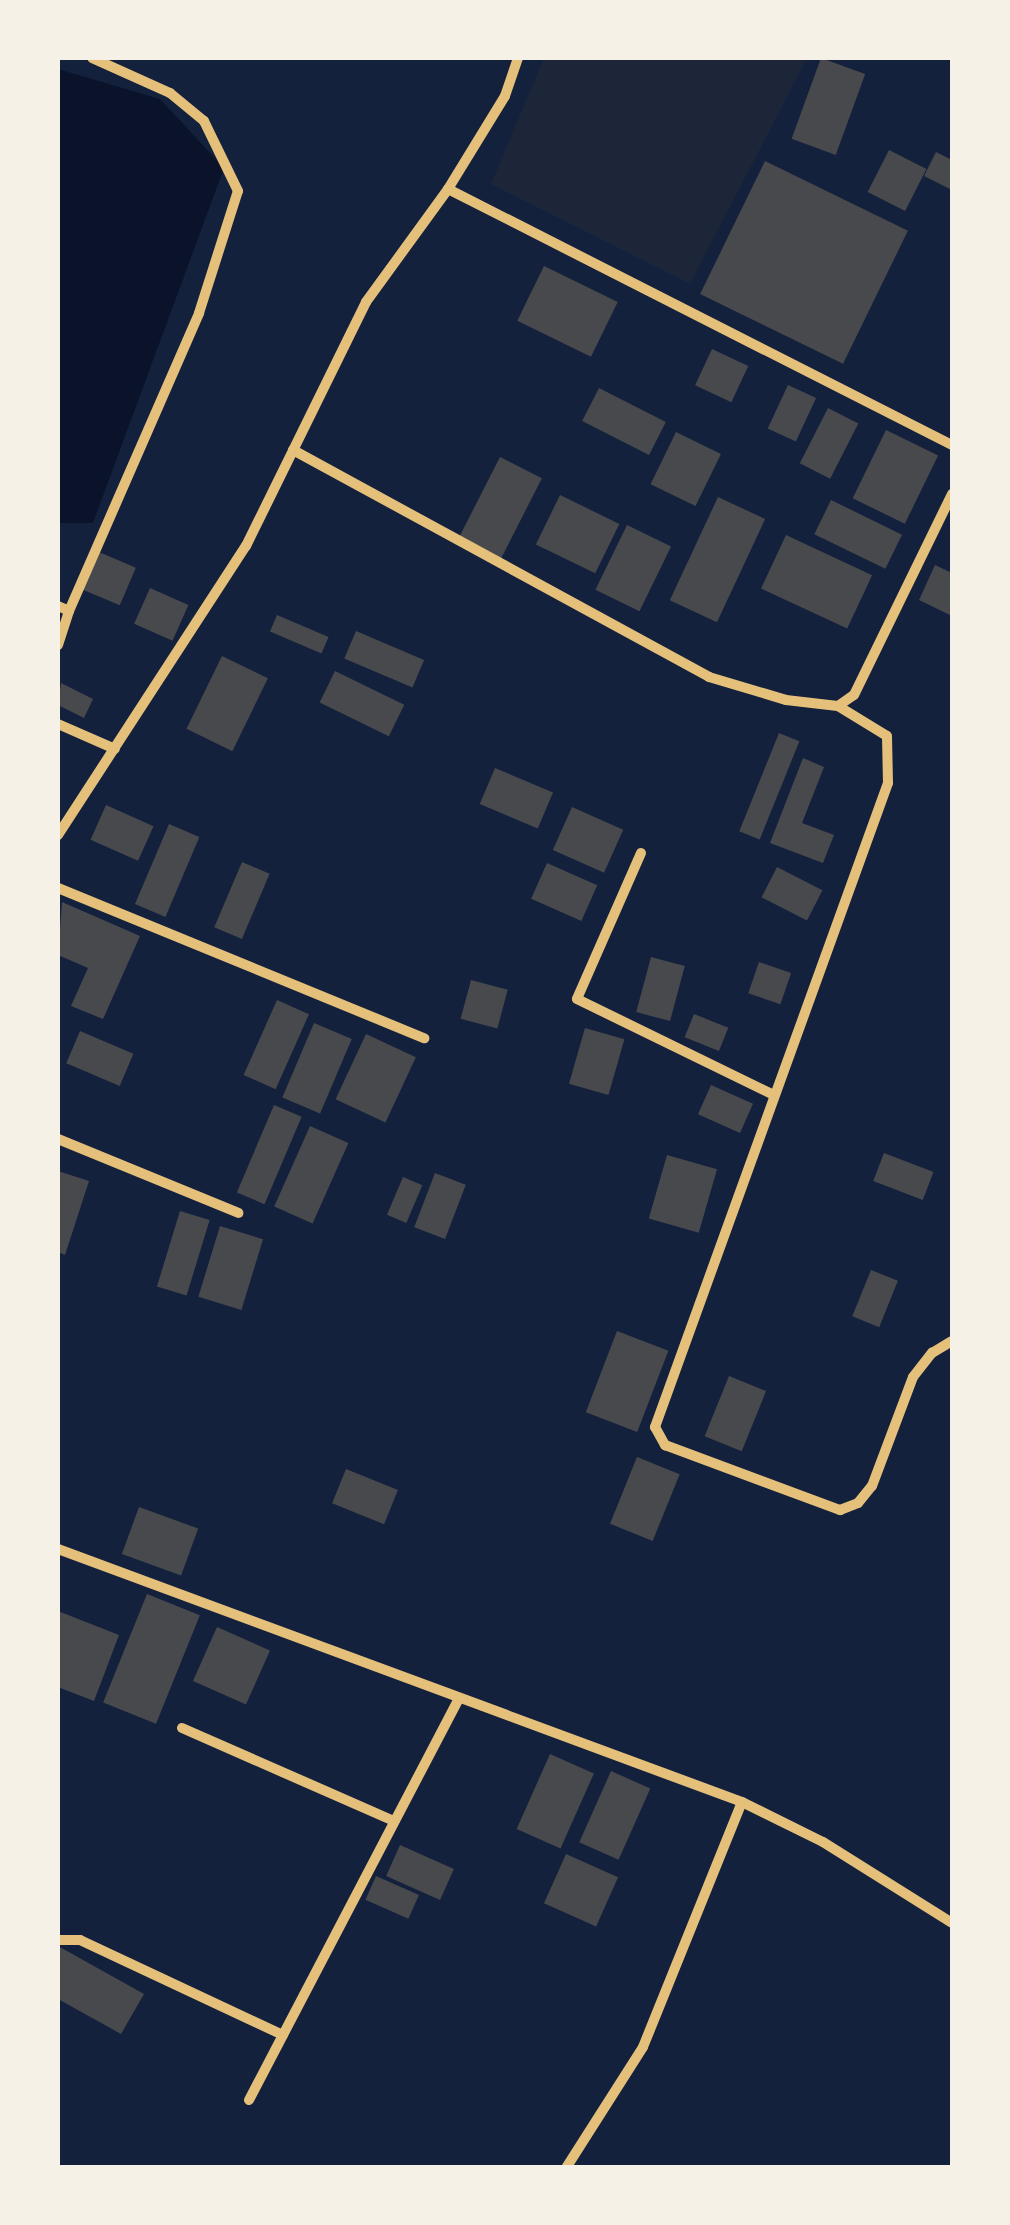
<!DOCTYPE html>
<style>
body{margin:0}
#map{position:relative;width:1010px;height:2225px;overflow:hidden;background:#14213d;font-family:Bitter,serif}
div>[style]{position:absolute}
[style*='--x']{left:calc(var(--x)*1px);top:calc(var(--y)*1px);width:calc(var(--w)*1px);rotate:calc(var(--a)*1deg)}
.green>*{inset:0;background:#1d2539}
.water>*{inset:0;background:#0b132b}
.building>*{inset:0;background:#48494c;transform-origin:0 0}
.minor>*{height:10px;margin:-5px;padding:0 5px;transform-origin:5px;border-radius:5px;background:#e5c07b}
span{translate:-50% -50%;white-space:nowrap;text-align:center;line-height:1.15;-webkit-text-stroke:10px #f6f1e7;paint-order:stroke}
.frame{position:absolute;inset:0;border:60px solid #f6f1e7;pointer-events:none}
</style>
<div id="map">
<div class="green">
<i style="clip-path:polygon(544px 58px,807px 58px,690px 284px,491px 184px)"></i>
</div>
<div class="water">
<i style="clip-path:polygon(58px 69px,160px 99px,224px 168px,93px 523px,58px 523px)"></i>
</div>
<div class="building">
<i style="left:821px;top:58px;width:47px;height:86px;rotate:20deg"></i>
<i style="left:889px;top:150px;width:42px;height:47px;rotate:27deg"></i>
<i style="clip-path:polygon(936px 152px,952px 160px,952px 190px,924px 176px)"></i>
<i style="left:765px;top:161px;width:159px;height:148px;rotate:26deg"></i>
<i style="left:544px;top:266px;width:82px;height:61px;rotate:26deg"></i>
<i style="left:712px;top:349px;width:40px;height:40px;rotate:25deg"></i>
<i style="left:788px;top:385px;width:31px;height:48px;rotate:25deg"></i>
<i style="left:599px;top:388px;width:75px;height:37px;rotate:27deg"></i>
<i style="left:828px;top:408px;width:34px;height:62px;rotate:27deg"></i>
<i style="left:886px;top:430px;width:58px;height:76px;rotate:26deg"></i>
<i style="left:676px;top:432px;width:50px;height:58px;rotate:26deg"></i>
<i style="left:500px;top:457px;width:47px;height:90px;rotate:27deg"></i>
<i style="left:560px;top:495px;width:66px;height:55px;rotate:26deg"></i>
<i style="left:718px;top:497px;width:52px;height:114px;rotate:25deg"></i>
<i style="left:831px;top:500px;width:79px;height:38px;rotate:26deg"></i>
<i style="left:627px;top:525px;width:49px;height:72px;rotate:26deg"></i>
<i style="left:786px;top:535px;width:95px;height:59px;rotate:25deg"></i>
<i style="left:99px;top:552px;width:40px;height:41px;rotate:23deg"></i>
<i style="clip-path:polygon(935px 565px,952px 573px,952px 616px,919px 600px)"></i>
<i style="left:150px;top:588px;width:42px;height:39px;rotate:24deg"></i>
<i style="left:277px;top:615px;width:56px;height:18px;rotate:23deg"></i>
<i style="left:356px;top:631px;width:74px;height:30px;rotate:23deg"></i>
<i style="left:222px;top:656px;width:51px;height:81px;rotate:26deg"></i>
<i style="left:335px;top:671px;width:77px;height:35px;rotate:26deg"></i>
<i style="clip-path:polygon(61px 683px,93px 699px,84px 718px,58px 705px)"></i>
<i style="left:779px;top:733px;width:22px;height:106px;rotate:22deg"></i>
<i style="clip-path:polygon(803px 758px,824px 767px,802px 823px,834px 835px,823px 863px,770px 843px)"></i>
<i style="left:495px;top:768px;width:63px;height:39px;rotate:23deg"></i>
<i style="left:106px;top:805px;width:52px;height:38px;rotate:24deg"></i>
<i style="left:572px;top:807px;width:56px;height:47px;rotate:24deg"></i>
<i style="left:169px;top:824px;width:33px;height:87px;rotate:23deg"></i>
<i style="left:242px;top:862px;width:30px;height:71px;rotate:23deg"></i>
<i style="left:547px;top:863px;width:55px;height:39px;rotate:24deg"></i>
<i style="left:777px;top:867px;width:51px;height:34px;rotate:27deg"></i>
<i style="clip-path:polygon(62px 902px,140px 936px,103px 1019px,71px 1006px,88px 968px,58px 955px)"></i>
<i style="left:651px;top:957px;width:35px;height:57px;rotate:15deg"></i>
<i style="left:759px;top:962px;width:34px;height:33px;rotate:19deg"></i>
<i style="left:471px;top:980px;width:38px;height:40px;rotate:15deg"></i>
<i style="left:277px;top:1000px;width:35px;height:82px;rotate:24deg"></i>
<i style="left:694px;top:1014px;width:37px;height:25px;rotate:22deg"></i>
<i style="left:314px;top:1023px;width:41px;height:81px;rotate:23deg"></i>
<i style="left:585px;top:1028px;width:41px;height:58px;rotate:16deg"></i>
<i style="left:80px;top:1031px;width:58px;height:35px;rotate:23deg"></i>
<i style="left:366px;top:1034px;width:55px;height:72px;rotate:25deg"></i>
<i style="left:711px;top:1085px;width:46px;height:32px;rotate:24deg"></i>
<i style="left:274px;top:1105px;width:30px;height:95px;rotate:23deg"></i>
<i style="left:310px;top:1126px;width:42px;height:88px;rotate:24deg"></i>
<i style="left:884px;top:1153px;width:53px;height:30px;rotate:21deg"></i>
<i style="left:667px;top:1155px;width:52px;height:66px;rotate:16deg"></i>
<i style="clip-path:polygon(58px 1171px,89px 1181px,65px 1255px,58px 1252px)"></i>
<i style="left:435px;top:1173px;width:33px;height:58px;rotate:21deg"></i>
<i style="left:403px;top:1177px;width:21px;height:41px;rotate:23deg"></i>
<i style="left:180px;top:1211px;width:31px;height:79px;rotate:17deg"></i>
<i style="left:220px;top:1226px;width:45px;height:74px;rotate:17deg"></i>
<i style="left:871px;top:1270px;width:29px;height:50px;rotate:22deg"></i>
<i style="left:617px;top:1331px;width:55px;height:87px;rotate:21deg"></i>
<i style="left:729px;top:1376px;width:40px;height:65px;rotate:22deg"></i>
<i style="left:637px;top:1457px;width:46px;height:72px;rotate:22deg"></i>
<i style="left:346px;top:1469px;width:56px;height:37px;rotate:22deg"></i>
<i style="left:139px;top:1507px;width:63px;height:50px;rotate:20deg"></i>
<i style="left:147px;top:1594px;width:57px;height:117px;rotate:22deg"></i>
<i style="clip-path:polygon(58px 1611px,119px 1635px,94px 1701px,58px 1687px)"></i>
<i style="left:217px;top:1627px;width:58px;height:59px;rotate:24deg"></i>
<i style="left:550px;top:1754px;width:48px;height:82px;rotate:24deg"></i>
<i style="left:611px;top:1771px;width:43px;height:78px;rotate:24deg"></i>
<i style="left:400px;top:1845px;width:59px;height:34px;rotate:24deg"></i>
<i style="left:566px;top:1854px;width:57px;height:54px;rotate:24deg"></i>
<i style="left:376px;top:1876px;width:47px;height:26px;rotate:24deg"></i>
<i style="clip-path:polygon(58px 1946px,144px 1994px,121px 2034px,58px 1999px)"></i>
</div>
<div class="minor">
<i style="--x:448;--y:189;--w:565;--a:26.93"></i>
<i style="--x:293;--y:450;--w:474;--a:28.6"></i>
<i style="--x:709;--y:677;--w:80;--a:16.6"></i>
<i style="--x:786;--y:700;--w:52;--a:6.6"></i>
<i style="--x:838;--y:706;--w:19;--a:-35"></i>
<i style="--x:854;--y:695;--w:224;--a:-64"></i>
<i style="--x:58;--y:606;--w:12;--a:24"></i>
<i style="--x:69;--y:611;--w:325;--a:-66.4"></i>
<i style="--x:199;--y:313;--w:128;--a:-72.3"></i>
<i style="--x:238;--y:191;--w:78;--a:-115.9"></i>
<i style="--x:204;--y:121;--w:44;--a:-140.5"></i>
<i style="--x:170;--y:93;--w:85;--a:-155.8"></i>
<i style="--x:58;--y:645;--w:36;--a:-72"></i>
<i style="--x:838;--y:706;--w:57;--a:31.5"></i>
<i style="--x:887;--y:736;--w:47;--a:88.8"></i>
<i style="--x:888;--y:783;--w:685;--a:109.89"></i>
<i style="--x:655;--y:1427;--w:21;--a:61"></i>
<i style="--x:665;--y:1445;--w:187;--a:20.4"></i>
<i style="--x:840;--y:1510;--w:19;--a:-21"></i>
<i style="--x:858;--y:1503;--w:22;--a:-51"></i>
<i style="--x:872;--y:1486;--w:116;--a:-69.4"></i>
<i style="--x:913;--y:1377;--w:31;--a:-52"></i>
<i style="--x:932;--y:1353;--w:23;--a:-31"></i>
<i style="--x:58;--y:724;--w:62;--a:23.7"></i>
<i style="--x:58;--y:835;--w:345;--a:-57"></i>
<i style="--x:246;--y:546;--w:272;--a:-63.8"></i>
<i style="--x:366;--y:302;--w:140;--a:-54"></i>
<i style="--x:448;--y:189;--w:109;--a:-58.5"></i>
<i style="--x:505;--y:96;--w:40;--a:-71.1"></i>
<i style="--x:641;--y:853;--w:159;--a:113.7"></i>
<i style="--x:577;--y:999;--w:219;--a:26"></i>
<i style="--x:58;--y:888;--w:396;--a:22.3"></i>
<i style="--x:58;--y:1139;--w:195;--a:22.3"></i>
<i style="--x:58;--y:1549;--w:729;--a:20.3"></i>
<i style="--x:742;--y:1802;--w:90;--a:26.3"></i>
<i style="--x:823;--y:1842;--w:152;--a:32.1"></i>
<i style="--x:182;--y:1728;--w:232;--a:23.7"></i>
<i style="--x:58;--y:1940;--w:22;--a:0"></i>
<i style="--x:80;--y:1940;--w:224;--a:25.1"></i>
<i style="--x:249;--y:2100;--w:451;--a:-62.4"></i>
<i style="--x:566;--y:2168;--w:143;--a:-57.5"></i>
<i style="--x:643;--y:2047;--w:264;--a:-68"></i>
</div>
<div class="frame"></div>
</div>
